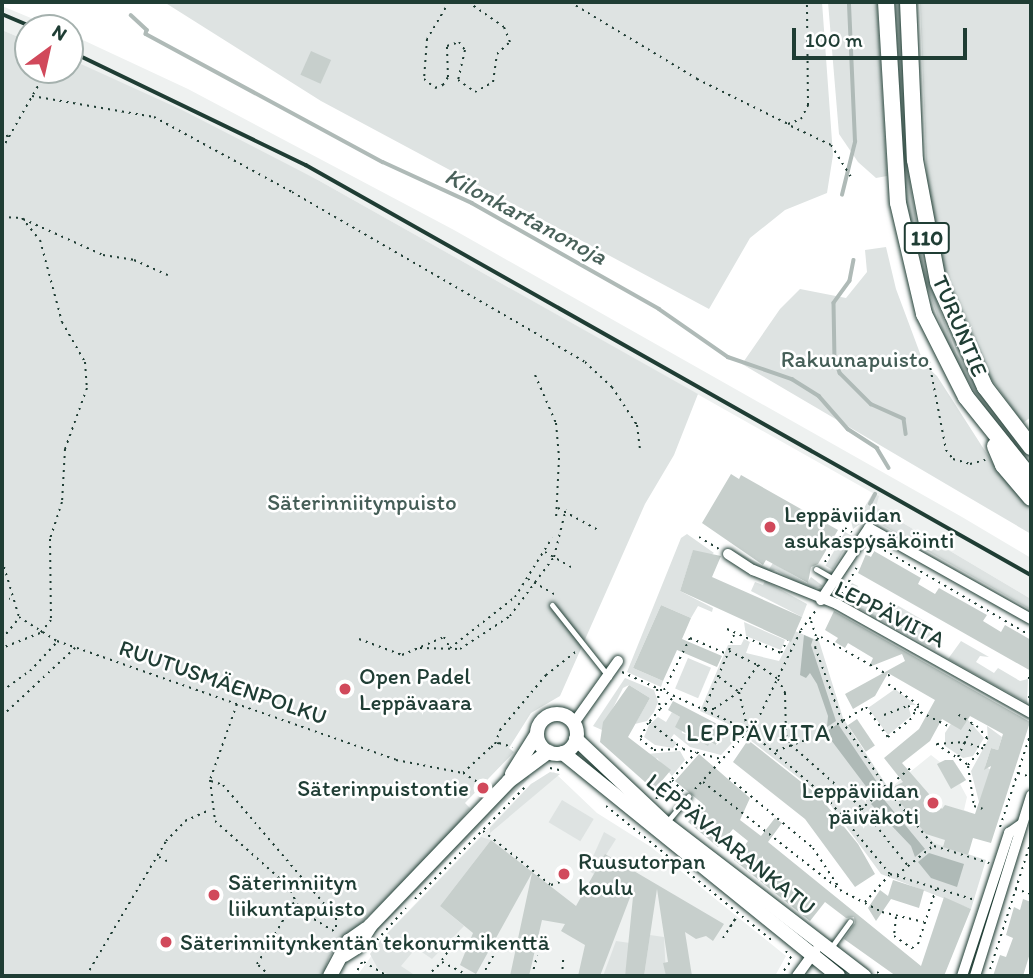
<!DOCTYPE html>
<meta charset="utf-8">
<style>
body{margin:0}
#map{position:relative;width:1033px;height:978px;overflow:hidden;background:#fff;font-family:Itim,sans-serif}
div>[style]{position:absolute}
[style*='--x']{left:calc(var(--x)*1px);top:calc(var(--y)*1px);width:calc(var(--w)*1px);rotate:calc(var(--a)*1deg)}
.built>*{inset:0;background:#eef1f0}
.green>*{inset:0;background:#dee3e2;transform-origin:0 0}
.water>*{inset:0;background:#afbab7}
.stream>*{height:3.5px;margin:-1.75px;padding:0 1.75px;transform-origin:1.75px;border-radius:1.75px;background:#afbab7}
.building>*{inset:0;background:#c7cfcc;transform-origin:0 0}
.path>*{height:2px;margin-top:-1px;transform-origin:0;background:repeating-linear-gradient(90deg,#1f3d34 0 2px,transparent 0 7px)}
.roads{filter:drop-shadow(0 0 2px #1f3d34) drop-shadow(0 0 2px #1f3d34)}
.lane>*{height:5px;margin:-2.5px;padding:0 2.5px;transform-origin:2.5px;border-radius:2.5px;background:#fff}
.street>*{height:10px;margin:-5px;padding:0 5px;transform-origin:5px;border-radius:5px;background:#fff}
.secondary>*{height:14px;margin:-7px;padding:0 7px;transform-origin:7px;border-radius:7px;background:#fff}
.secondary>.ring{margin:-7px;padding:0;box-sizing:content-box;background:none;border:14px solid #fff;border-radius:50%}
.primary>*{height:16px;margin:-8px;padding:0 8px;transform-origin:8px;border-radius:8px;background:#fff}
.rail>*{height:3.5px;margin:-1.75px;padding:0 1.75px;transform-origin:1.75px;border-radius:1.75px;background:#1f3d34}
.dots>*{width:19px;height:19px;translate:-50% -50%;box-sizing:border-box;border:4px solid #fff;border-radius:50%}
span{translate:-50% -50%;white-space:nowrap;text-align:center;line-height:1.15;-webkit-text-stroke:5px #fff;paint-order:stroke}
.shield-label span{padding:2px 5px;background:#fff;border:2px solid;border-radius:5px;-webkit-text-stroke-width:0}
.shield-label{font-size:21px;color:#1f3d34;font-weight:700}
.street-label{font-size:23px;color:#1f3d34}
.park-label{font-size:23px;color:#455e57}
.poi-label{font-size:23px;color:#1f3d34}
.left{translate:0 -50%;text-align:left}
.right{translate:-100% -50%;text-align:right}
.water-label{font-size:24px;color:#4a625b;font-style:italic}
.neighbourhood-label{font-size:24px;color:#1f3d34;letter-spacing:2px}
.frame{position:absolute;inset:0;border:4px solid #1f3d34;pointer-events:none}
.north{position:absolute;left:14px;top:14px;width:70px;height:70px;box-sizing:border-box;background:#fff;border:2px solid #a5b1ae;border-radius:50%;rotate:33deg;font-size:19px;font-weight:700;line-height:28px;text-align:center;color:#1f3d34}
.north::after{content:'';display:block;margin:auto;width:24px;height:32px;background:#d1495b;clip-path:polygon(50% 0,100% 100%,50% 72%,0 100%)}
.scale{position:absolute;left:792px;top:28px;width:175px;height:32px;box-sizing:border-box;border:4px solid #1f3d34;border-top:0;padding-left:9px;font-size:21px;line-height:24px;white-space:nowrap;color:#1f3d34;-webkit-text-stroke:5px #fff;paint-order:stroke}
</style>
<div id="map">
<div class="built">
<i style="clip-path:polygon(2px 6px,55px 28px,28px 28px,28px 41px,2px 30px)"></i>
<i style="clip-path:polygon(70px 34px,188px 89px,454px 230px,962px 517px,1031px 558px,1031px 599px,876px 507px,878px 496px,474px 268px,318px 180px,70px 59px)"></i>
<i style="clip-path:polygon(931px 755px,940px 762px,953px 760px,966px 780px,960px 784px,967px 797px,964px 810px,969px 812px,968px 855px,934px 843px,889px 789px)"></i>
<i style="clip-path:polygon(554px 772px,597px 813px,651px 847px,786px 956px,775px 976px,357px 976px,390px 930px,531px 784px)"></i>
</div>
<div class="green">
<i style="clip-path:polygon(164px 2px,822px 2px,833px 155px,827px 193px,785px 210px,750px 238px,709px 309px,321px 101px)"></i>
<i style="clip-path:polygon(828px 2px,877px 2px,887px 176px,876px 178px,858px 162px,839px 134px)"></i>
<i style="clip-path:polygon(895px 2px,900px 2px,908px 171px,924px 267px,956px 353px,1031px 465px,999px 430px,951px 354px,920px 267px,906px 201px)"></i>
<i style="clip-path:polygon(920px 2px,1031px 2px,1031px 417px,1023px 423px,985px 370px,951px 300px,940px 256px,927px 184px)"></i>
<i style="clip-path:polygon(2px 30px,28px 41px,28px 70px,70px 70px,70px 59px,182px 110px,318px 180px,698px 394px,674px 455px,645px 504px,560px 696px,531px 713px,509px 748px,514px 752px,465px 803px,470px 808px,447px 838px,349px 935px,329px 957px,323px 976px,2px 976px)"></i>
<i style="clip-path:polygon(886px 247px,896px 289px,924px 364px,937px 376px,994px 465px,1031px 505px,1031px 534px,742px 364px,780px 309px,800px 289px,846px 298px,867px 272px,865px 250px)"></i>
<i style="clip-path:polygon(873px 493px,879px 496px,876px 507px,1031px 599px,1031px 610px,875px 521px,867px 519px,853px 529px,850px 517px,864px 508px)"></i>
<i style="left:845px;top:532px;width:8px;height:39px;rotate:30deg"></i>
<i style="clip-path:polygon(687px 534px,714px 553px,708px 557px,693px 551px,680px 591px,713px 608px,712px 612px,698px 606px,691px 618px,661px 605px,633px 668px,663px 681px,661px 687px,627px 672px,681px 538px)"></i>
<i style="clip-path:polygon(732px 549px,769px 569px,773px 563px,807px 583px,811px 577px,823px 586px,810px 590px,776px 570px,770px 572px,759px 568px)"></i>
<i style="clip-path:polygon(765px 581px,807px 604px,802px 617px,751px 591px,755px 582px,763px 585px)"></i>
<i style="clip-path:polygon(852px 583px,858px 586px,850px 599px,861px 605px,868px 594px,886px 608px,897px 605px,933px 626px,930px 633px,938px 645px,935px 650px,842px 599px)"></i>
<i style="clip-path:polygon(744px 622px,785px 640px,781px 650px,746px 636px)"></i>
<i style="clip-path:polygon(795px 631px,819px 641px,843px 718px,889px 789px,934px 843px,986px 860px,971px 909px,881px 874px,826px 799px,741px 733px,721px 755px,690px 747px,674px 734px,671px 738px,677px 743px,673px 748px,655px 745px,644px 737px,649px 725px,658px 717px,666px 722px,672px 712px,680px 717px,682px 733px,717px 745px,730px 725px,700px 711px,728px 645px,741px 645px,744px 639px,750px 642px,746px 653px,779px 661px)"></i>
<i style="clip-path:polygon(961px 641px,989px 657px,980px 656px,976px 662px,994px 673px,998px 668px,1020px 681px,1028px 679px,1027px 703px,948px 659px)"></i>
<i style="left:688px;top:658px;width:25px;height:33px;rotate:23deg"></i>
<i style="clip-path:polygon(625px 678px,654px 690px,658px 702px,654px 712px,647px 721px,635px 724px,650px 698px,629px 685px,623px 688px,602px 730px,593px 726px)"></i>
<i style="clip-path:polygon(895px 689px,916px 705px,908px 705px,911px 716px,888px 735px,868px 708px)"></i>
<i style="clip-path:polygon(956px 716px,968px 720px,984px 738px,973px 756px,963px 758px,945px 746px,945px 733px)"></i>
<i style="clip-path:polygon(987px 726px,1002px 737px,998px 750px,991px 748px,985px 767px,995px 771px,979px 802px,971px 771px,988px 740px)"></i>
<i style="clip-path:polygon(680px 751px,685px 760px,672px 776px,657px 758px,654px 761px,647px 754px)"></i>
<i style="clip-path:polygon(550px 772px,560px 774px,490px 833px,490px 828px,531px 784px)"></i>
<i style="clip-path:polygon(526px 774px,530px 777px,369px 939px,395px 908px)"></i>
<i style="left:562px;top:800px;width:37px;height:26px;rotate:31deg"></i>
<i style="clip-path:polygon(604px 832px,616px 839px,594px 874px,587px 870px)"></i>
<i style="clip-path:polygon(481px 837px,491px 840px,440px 906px,464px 926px,432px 959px,416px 948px,401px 966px,416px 976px,391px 976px,378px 969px,370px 954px,379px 942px)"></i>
<i style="clip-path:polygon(650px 935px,664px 937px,666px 976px,644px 976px)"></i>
<i style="clip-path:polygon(616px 941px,630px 943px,625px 976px,603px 976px)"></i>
</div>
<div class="water">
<i style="clip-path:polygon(804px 635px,813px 639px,811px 645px,836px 721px,827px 727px,828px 716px,817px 684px,810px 673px,806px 678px,800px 675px)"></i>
<i style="clip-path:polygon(838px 724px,881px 788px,866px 801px,868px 789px,825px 732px)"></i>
<i style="clip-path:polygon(881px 796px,925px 849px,915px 857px,911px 846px,871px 804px)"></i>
<i style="clip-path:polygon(929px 853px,964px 864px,957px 887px,931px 878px,918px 862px)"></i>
</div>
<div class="stream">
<i style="--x:131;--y:15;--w:22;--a:43"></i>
<i style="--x:147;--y:30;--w:4;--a:104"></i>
<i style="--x:146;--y:34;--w:269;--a:28.4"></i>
<i style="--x:383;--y:162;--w:98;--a:24.7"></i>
<i style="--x:472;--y:203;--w:215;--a:29.5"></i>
<i style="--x:659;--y:309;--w:84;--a:34.8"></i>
<i style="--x:728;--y:357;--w:68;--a:19"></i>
<i style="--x:792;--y:379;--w:32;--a:32"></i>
<i style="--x:819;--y:396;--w:44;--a:48.7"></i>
<i style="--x:848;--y:429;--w:35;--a:33"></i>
<i style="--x:877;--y:448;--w:23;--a:59"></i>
<i style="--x:842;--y:195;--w:55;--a:-76.2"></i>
<i style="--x:855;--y:142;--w:140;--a:-92.5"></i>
<i style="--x:854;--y:260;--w:21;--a:101"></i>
<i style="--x:850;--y:281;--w:27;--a:126"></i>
<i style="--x:834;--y:303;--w:56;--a:89"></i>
<i style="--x:835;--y:359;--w:15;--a:70"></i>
<i style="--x:840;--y:373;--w:44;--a:45"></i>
<i style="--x:871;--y:404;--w:36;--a:24"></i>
<i style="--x:904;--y:419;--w:15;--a:82"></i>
<i style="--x:870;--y:504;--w:11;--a:-63"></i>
</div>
<div class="building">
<i style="left:311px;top:51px;width:22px;height:26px;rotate:24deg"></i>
<i style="clip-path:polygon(731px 474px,739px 479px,741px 475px,838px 530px,818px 564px,811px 567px,808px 583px,766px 560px,763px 565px,702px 523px)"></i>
<i style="clip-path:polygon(693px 550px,721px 556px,712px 577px,802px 617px,791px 642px,680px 591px)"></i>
<i style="clip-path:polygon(874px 551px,921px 578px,918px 584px,935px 594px,939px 588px,987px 615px,983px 621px,1001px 632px,1005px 625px,1031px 640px,1031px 671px,858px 573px,866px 554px,871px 557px)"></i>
<i style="clip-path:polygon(661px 605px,691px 618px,682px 639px,722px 656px,717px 667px,677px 650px,663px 681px,633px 668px)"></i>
<i style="clip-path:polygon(evenodd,834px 611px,1030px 722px,991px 843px,973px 838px,968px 855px,943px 847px,945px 840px,926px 834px,889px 789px,903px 782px,884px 758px,919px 729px,935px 700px,888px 673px,875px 696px,853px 709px,845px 694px,905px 661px,902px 654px,869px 667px,873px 658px,848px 643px,845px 648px,835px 642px,838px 638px,825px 630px,834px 611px,970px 716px,1003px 734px,998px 750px,991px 748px,984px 770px,991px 766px,975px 814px,945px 805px,942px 809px,902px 763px,930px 741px,942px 719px,961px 730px,970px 716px)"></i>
<i style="clip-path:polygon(629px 685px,650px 698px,628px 737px,671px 770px,654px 790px,600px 742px,603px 722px)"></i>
<i style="clip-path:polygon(673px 701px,725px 728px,716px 745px,710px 742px,708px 746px,675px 727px,680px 717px,668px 710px)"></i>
<i style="left:857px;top:719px;width:32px;height:11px;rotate:56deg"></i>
<i style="clip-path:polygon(748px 740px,819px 796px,858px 844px,875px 874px,855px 887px,805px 819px,733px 762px)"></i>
<i style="clip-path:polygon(699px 754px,750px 798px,740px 820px,761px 836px,775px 818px,782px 823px,768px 842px,921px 966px,944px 897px,971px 909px,944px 976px,896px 976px,844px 939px,855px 923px,854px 917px,846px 918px,825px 902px,810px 921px,734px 860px,748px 841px,733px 829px,718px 847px,688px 822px,703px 804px,675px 781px)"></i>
<i style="clip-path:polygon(945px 760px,953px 760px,966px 780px,951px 789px,937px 764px)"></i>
<i style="clip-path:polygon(491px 840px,576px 906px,605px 854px,724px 924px,713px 941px,706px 936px,696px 939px,685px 932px,692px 976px,666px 976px,663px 963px,668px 962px,657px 889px,644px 976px,625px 976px,634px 887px,600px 976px,578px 976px,585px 945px,561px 931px,565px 924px,542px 920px,529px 976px,510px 976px,532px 873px,476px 974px,460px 965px,473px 933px,440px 906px)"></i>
<i style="clip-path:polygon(893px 880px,924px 890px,919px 908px,891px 899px,876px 921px,868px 908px,880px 890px,888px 896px)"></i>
<i style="clip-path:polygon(1023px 899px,1031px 902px,1031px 950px,1023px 976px,993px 976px,1000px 955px,1006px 957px,1013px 938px,1006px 935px,1014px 907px,1020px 910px)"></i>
</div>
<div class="path">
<i style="--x:449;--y:2;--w:43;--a:120.7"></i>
<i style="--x:427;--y:39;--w:40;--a:94.3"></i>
<i style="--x:424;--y:79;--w:14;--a:39"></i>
<i style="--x:435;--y:88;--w:9;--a:-21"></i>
<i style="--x:443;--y:85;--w:9;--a:-58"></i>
<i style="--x:448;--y:77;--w:31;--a:-92"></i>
<i style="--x:447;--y:46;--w:13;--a:-18"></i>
<i style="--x:459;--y:42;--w:10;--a:53"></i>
<i style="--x:465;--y:50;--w:31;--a:103"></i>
<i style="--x:458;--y:80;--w:21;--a:35"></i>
<i style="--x:475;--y:92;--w:21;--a:-29"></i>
<i style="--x:493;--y:82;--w:28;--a:-82"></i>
<i style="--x:497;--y:54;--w:18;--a:-43"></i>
<i style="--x:510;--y:42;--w:16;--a:-112"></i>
<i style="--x:504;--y:27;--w:44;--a:-145.2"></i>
<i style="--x:570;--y:2;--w:149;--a:31.2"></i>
<i style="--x:697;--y:79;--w:102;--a:26.3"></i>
<i style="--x:788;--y:124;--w:14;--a:-21"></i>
<i style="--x:801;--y:119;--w:16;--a:-63"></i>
<i style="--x:808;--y:105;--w:103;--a:-90.6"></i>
<i style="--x:32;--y:96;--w:124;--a:9.8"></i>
<i style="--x:154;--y:117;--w:157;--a:28.5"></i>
<i style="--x:292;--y:192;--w:339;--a:30.1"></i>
<i style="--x:585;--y:362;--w:37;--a:43"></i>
<i style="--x:612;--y:387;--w:45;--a:56.7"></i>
<i style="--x:637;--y:425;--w:25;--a:83"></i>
<i style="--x:791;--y:126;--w:44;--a:25.4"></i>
<i style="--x:831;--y:145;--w:38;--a:58"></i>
<i style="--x:2;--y:130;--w:9;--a:49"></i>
<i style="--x:2;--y:149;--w:91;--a:-60.3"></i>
<i style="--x:2;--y:217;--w:20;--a:3"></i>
<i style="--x:22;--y:218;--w:28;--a:51"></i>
<i style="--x:40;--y:240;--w:85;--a:75"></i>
<i style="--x:62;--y:322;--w:46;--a:60.1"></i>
<i style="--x:85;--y:362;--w:26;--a:86"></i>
<i style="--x:87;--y:388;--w:65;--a:109.8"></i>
<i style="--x:65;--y:449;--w:53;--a:93.2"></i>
<i style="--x:62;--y:502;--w:39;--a:108"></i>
<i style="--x:50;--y:539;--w:81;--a:89.3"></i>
<i style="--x:51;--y:620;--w:17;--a:130"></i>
<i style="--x:40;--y:633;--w:41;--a:158.5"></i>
<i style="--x:23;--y:219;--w:88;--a:24.2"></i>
<i style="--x:103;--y:255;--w:31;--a:9"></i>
<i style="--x:134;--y:260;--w:37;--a:24"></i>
<i style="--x:1031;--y:294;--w:16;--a:90"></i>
<i style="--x:929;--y:361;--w:91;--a:79.2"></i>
<i style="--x:946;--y:450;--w:11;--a:52"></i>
<i style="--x:953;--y:459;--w:18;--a:16"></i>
<i style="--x:970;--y:464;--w:16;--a:-15"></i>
<i style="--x:535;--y:375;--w:52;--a:66.4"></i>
<i style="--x:556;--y:423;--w:35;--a:85"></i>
<i style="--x:559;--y:458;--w:62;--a:92.8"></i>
<i style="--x:558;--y:508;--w:46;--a:28.8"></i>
<i style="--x:699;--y:537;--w:23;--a:31"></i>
<i style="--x:872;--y:543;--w:184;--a:30.3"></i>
<i style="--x:545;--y:552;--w:34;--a:30"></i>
<i style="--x:2;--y:560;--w:59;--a:73.4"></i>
<i style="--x:19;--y:617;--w:45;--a:32.3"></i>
<i style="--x:57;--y:641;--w:359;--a:19.3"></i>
<i style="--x:396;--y:760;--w:68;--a:11"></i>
<i style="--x:463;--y:773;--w:38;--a:-43"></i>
<i style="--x:491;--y:747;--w:9;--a:-27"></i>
<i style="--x:499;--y:743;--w:14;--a:17"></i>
<i style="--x:825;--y:562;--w:39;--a:-60"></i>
<i style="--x:845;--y:528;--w:8;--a:30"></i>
<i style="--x:528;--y:579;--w:34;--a:30"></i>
<i style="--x:842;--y:594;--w:33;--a:-61"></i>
<i style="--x:2;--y:597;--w:8;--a:14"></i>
<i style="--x:811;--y:621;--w:19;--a:72"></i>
<i style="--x:817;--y:639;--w:4;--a:-27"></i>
<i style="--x:821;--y:637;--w:81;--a:29.4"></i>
<i style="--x:727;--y:629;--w:59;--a:24"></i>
<i style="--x:781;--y:653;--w:14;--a:-65"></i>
<i style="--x:2;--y:639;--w:27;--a:-51"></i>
<i style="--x:359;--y:639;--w:46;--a:20.4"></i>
<i style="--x:402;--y:655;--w:46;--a:-23.2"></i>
<i style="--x:444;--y:637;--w:13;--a:61"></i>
<i style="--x:450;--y:648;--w:83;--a:-38.1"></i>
<i style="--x:515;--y:597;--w:70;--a:-57.9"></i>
<i style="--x:817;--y:639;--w:8;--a:104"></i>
<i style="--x:815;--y:647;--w:79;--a:70"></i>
<i style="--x:842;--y:721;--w:80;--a:56.7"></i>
<i style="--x:886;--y:788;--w:75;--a:50.4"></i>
<i style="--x:934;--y:846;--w:58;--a:17.2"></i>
<i style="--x:420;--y:648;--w:40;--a:1.4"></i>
<i style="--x:460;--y:649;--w:60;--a:-33.4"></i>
<i style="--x:510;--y:616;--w:74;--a:-53.3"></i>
<i style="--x:554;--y:557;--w:49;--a:-76"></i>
<i style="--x:729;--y:650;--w:16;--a:-72"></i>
<i style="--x:758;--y:665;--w:33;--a:125"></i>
<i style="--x:739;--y:692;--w:30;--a:146"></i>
<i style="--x:714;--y:709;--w:10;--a:180"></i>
<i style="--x:704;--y:709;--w:63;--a:-66.7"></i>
<i style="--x:729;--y:651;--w:32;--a:26"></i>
<i style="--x:758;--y:665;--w:24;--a:35"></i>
<i style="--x:778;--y:679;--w:16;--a:63"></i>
<i style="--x:785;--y:693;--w:42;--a:88.6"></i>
<i style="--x:786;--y:735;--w:11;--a:63"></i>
<i style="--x:791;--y:745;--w:95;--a:41.6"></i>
<i style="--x:862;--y:808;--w:74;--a:51.6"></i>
<i style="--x:622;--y:672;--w:139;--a:24.7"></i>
<i style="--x:748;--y:730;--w:103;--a:40.7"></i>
<i style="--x:826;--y:797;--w:100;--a:50.3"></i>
<i style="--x:890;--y:874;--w:89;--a:17"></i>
<i style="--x:719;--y:677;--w:25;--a:37"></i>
<i style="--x:739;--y:692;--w:39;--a:77"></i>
<i style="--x:1028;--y:677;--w:4;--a:45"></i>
<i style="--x:657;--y:689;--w:20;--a:81"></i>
<i style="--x:660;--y:709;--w:17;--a:130"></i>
<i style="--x:649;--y:722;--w:43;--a:38.5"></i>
<i style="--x:683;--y:749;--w:38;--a:15"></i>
<i style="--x:664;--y:690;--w:58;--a:-63.4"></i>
<i style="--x:690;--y:638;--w:40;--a:23.4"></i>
<i style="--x:2;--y:691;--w:34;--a:-36"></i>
<i style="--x:30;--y:671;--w:38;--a:-47"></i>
<i style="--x:1029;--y:698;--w:12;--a:-81"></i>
<i style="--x:237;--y:704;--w:81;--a:109.6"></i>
<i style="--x:210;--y:780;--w:41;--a:83"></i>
<i style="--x:215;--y:821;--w:96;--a:41.6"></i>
<i style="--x:287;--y:885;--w:31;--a:61"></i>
<i style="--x:302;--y:912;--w:41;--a:31"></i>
<i style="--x:660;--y:709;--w:18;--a:-41"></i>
<i style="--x:884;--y:715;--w:26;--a:-21"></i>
<i style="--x:908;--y:706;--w:45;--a:26.6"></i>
<i style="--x:2;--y:716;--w:100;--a:-43"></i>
<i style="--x:648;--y:723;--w:18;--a:117"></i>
<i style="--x:640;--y:739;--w:18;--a:38"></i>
<i style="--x:654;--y:750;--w:28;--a:-2"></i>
<i style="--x:495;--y:744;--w:15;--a:-70"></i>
<i style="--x:500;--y:730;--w:72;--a:-50.1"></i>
<i style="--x:546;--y:675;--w:41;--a:-38"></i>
<i style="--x:936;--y:744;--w:38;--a:33"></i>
<i style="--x:968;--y:765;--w:25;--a:-50"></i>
<i style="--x:984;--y:746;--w:9;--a:-69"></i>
<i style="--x:987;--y:738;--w:14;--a:-129"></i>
<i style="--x:978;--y:727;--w:26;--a:-148"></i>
<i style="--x:937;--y:744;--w:27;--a:-4"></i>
<i style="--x:964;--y:742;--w:19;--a:18"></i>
<i style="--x:776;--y:751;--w:46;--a:-20.4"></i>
<i style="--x:819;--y:735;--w:55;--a:-30.8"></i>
<i style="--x:866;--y:707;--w:37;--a:54"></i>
<i style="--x:888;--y:737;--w:28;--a:-38"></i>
<i style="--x:910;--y:720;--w:17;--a:-59"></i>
<i style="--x:919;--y:705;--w:37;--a:-146"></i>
<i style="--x:958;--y:757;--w:36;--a:-66"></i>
<i style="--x:968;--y:766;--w:40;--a:81.5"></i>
<i style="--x:974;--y:806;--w:9;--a:18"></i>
<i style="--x:550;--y:768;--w:14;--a:12"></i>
<i style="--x:463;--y:773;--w:22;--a:32"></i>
<i style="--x:1018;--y:773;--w:14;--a:17"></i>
<i style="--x:729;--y:778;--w:109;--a:39.8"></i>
<i style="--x:813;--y:848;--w:49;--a:56.6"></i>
<i style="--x:672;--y:779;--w:36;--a:-48"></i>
<i style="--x:211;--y:781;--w:13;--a:18"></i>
<i style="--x:223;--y:785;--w:175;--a:49.6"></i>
<i style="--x:336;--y:918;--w:13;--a:90"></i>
<i style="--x:703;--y:782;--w:174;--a:38.2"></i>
<i style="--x:840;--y:890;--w:47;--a:27.6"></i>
<i style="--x:882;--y:912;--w:43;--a:13.4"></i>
<i style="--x:695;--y:789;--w:92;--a:-47.6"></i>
<i style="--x:757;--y:721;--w:101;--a:-64.2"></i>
<i style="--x:801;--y:630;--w:25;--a:-53"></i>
<i style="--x:824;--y:795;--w:14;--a:-51"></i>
<i style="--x:656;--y:799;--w:25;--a:-50"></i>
<i style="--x:672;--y:780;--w:16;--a:45"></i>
<i style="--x:606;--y:806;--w:215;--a:39"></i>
<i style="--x:849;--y:819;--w:83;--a:-39.6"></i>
<i style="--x:1000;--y:827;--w:100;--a:-71.9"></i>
<i style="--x:483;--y:831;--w:87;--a:38.5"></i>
<i style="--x:551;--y:885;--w:20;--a:-18"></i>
<i style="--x:159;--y:857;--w:9;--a:27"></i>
<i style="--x:897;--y:875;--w:46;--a:-38.9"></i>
<i style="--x:1015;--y:889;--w:17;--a:17"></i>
<i style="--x:415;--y:899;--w:156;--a:-45.5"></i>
<i style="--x:865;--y:902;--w:36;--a:-48"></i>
<i style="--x:896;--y:917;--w:19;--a:96"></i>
<i style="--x:894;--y:936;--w:22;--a:34"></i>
<i style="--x:912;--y:948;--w:7;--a:-34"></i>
<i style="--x:918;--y:944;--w:58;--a:-71.9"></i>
<i style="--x:730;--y:927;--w:13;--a:-58"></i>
<i style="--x:723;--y:938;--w:27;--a:-57"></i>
<i style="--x:377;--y:940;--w:43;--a:-47.8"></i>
<i style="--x:786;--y:951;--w:12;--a:55"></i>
<i style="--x:442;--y:960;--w:33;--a:-55"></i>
<i style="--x:364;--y:962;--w:27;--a:31"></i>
<i style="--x:877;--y:972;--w:7;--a:34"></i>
<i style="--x:86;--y:976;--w:157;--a:-59.3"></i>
<i style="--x:166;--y:841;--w:28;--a:-46"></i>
<i style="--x:185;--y:821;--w:27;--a:-24"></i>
<i style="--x:270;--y:976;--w:18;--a:-137"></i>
<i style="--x:257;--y:964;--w:72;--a:-59.2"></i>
<i style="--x:354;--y:976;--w:20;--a:-60"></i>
<i style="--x:427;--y:976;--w:21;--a:-43"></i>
<i style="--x:442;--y:962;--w:31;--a:27"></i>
<i style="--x:482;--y:976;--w:25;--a:-61"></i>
<i style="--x:532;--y:976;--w:21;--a:-76"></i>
<i style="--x:562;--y:976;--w:16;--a:-86"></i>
<i style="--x:780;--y:976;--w:19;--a:-54"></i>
<i style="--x:988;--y:976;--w:142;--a:-72.3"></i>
</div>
<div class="roads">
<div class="lane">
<i style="--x:816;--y:569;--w:22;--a:30"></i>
<i style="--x:552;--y:605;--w:92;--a:51.6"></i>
<i style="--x:666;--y:823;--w:35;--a:-50"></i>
<i style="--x:830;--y:949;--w:34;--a:-54"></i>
</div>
<div class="street">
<i style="--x:728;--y:554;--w:30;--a:33"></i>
<i style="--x:753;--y:570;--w:91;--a:22"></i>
<i style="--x:837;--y:604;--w:223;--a:29.3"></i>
<i style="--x:821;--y:600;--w:87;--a:-56.3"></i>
<i style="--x:869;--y:528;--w:186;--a:29.3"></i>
<i style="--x:574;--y:723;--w:76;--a:-54.6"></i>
<i style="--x:797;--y:976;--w:31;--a:-54"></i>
<i style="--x:962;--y:976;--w:151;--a:-71.8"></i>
<i style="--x:1009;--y:833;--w:16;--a:-35"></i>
<i style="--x:975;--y:976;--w:189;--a:-72.7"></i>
</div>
<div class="secondary">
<i class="ring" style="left:537px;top:714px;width:26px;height:26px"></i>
<i style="--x:576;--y:739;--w:124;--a:43.4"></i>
<i style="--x:666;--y:824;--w:250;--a:37.5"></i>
<i style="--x:563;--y:753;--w:354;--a:39"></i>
<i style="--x:512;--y:774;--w:47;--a:-58"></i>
<i style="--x:344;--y:955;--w:15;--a:-32"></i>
<i style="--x:357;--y:947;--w:25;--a:-58"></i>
<i style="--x:370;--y:926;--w:201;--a:-46.2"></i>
<i style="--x:509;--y:781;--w:49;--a:-36.6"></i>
<i style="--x:330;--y:976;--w:40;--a:-62"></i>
<i style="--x:349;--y:941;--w:21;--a:-35"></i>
</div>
<div class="primary">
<i style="--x:886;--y:2;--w:201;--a:86.6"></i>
<i style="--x:898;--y:203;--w:114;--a:76.8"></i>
<i style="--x:924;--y:314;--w:93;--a:63.2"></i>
<i style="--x:966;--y:397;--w:104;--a:51.3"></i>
<i style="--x:908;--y:2;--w:158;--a:87.5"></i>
<i style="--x:915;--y:160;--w:124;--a:79.3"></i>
<i style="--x:938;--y:282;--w:115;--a:65.9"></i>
<i style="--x:985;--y:387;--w:76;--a:52.5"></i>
<i style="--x:995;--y:446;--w:21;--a:67"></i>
<i style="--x:1003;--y:465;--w:43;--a:49.7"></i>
</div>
</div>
<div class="rail">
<i style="--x:2;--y:14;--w:36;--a:23"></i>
<i style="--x:70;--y:51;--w:262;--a:25.8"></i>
<i style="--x:306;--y:165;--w:833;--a:29.49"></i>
</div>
<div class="dots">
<i style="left:770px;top:527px;background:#d1495b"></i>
<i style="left:345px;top:689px;background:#d1495b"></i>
<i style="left:483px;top:788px;background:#d1495b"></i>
<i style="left:933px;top:803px;background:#d1495b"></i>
<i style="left:564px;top:874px;background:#d1495b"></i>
<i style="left:214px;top:895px;background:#d1495b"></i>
<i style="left:166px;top:942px;background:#d1495b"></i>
</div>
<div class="shield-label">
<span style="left:927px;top:238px">110</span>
</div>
<div class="street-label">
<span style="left:960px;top:326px;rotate:67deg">TURUNTIE</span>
<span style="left:890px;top:614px;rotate:27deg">LEPPÄVIITA</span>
<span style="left:223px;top:682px;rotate:19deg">RUUTUSMÄENPOLKU</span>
<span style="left:731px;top:844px;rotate:39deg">LEPPÄVAARANKATU</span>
</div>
<div class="park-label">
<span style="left:855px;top:359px">Rakuunapuisto</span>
<span style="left:362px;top:502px">Säterinniitynpuisto</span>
</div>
<div class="poi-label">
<span class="left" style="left:784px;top:527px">Leppäviidan<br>asukaspysäköinti</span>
<span class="left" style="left:359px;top:689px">Open Padel<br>Leppävaara</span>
<span class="right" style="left:469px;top:788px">Säterinpuistontie</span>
<span class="right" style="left:919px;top:803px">Leppäviidan<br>päiväkoti</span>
<span class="left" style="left:578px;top:874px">Ruusutorpan<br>koulu</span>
<span class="left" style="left:228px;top:895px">Säterinniityn<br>liikuntapuisto</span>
<span class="left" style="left:180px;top:942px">Säterinniitynkentän tekonurmikenttä</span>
</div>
<div class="water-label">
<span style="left:526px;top:216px;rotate:28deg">Kilonkartanonoja</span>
</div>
<div class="neighbourhood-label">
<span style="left:759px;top:733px">LEPPÄVIITA</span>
</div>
<div class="frame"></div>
<div class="north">N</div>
<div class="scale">100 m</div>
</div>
